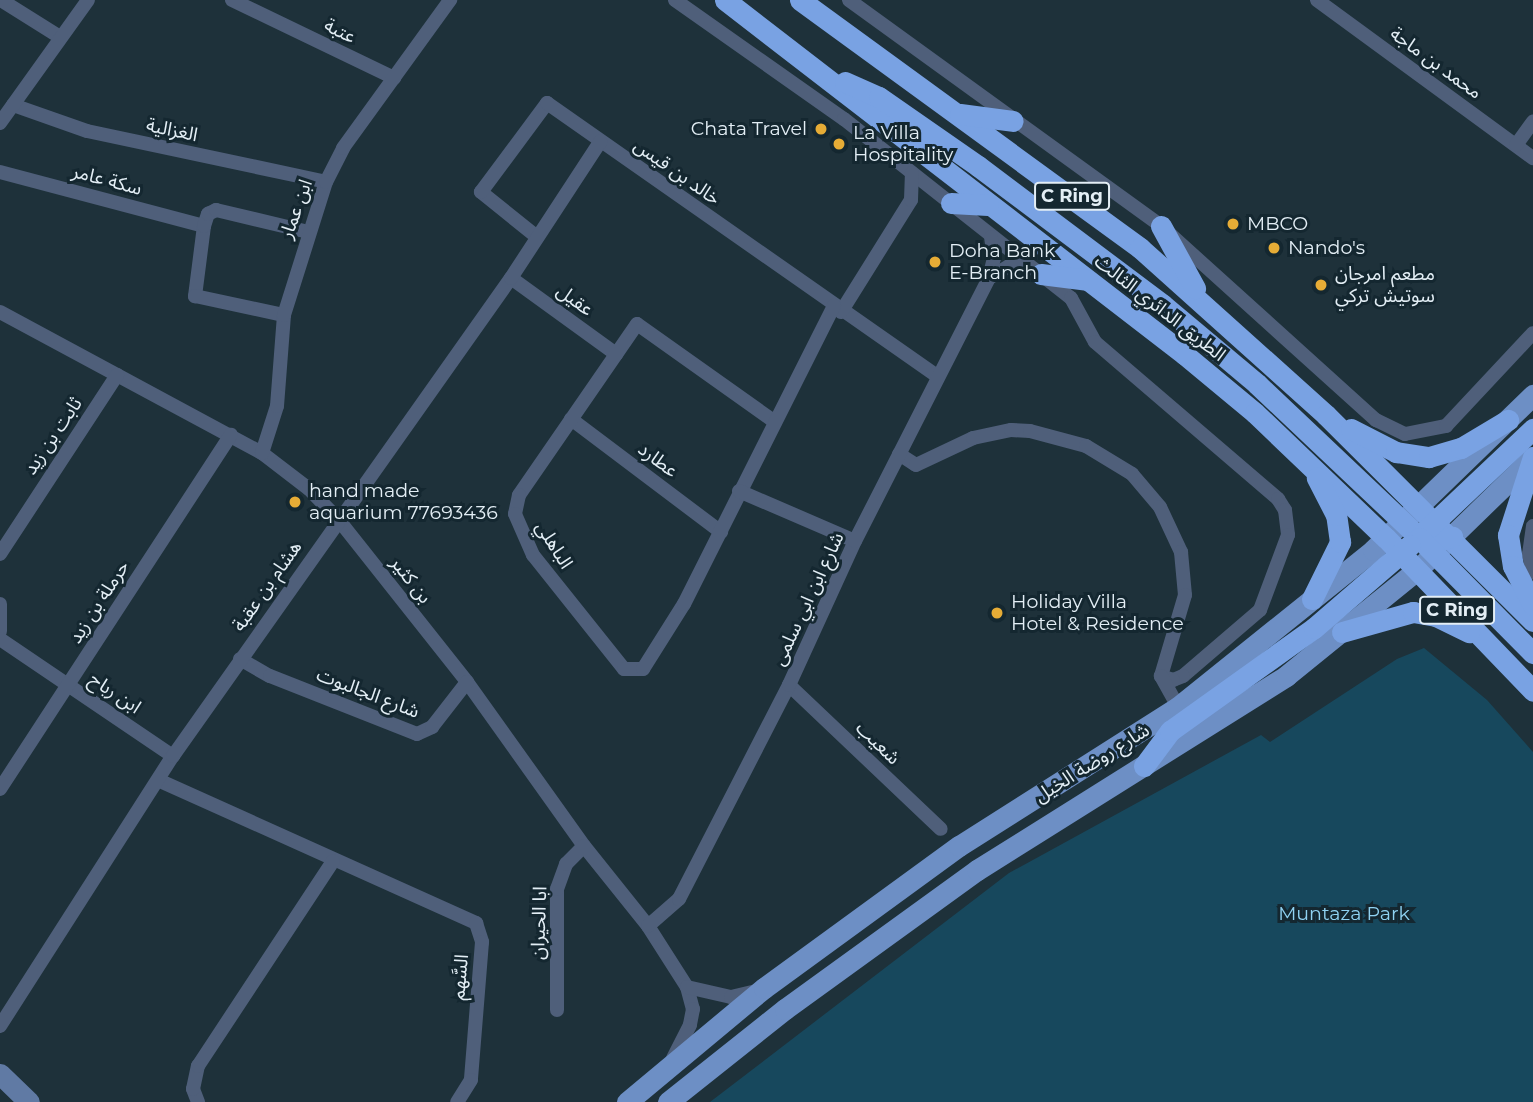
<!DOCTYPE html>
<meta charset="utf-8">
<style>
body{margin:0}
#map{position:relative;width:1533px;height:1102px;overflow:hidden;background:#1e313a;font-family:Montserrat,"Noto Sans Arabic",sans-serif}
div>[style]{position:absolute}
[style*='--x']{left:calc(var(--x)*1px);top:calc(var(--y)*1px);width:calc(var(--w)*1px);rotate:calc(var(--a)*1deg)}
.green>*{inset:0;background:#17485d}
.street>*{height:14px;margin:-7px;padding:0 7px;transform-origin:7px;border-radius:7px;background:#4f5f7a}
.secondary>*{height:21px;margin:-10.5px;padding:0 10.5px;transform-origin:10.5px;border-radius:10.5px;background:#607aa4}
.primary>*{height:21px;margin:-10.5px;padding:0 10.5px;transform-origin:10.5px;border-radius:10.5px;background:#6d8fc5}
.highway>*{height:21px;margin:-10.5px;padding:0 10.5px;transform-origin:10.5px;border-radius:10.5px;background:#79a2e3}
.dots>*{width:19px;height:19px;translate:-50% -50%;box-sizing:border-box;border:4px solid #142730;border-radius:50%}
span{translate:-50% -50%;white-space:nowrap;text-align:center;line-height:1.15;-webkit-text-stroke:6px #142730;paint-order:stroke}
.shield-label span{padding:2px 5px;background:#142730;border:2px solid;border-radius:5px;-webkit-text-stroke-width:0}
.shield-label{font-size:18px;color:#e3eef5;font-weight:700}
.street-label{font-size:19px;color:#e3eef5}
.poi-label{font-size:19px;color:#e3eef5}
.right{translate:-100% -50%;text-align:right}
.left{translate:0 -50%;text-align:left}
.park-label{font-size:19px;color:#8fd2f2}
</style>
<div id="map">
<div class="green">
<i style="clip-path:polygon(1424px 648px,1487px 700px,1533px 752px,1533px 1102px,710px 1102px,1009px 873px,1261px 735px,1270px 742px,1397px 659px)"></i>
</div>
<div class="street">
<i style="--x:1;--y:0;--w:70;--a:32.1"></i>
<i style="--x:232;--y:0;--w:180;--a:25.7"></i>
<i style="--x:675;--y:0;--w:207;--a:35.2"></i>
<i style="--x:844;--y:119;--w:289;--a:38.3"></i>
<i style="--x:1071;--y:298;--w:50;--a:61.4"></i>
<i style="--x:1095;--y:342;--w:241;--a:40.6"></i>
<i style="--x:1278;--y:499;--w:13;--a:58"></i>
<i style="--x:1285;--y:510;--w:25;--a:83"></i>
<i style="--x:1288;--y:535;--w:80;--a:110.5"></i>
<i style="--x:1260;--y:610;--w:101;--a:139.4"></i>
<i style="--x:1183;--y:676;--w:11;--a:158"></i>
<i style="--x:1173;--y:680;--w:13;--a:-162"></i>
<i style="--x:849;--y:0;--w:385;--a:35.9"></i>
<i style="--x:1161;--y:226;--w:290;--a:42.1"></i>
<i style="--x:1376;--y:420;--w:32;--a:26"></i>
<i style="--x:1405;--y:434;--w:42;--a:-11"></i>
<i style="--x:1446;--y:426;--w:127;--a:-46.9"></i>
<i style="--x:1317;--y:0;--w:268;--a:36.2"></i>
<i style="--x:13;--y:105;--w:78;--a:19.4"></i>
<i style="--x:87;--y:131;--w:244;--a:12"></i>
<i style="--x:0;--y:123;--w:151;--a:-54.4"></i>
<i style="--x:1516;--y:145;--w:29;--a:-54"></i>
<i style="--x:0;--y:172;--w:211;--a:14.8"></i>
<i style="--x:204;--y:226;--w:71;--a:97.3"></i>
<i style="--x:195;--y:296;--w:91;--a:12.1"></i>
<i style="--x:204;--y:226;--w:13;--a:-72"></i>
<i style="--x:208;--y:214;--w:9;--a:-27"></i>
<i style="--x:216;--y:210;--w:95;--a:13.4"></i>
<i style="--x:537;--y:237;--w:72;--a:-141.2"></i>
<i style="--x:481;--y:192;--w:111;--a:-53.4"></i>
<i style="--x:547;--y:103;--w:477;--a:35"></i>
<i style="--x:511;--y:278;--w:130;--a:35.9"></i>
<i style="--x:989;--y:278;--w:23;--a:-31"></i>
<i style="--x:1009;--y:266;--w:18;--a:-9"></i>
<i style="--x:0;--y:312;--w:298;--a:28.3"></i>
<i style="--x:262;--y:453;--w:59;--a:37.5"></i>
<i style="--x:309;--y:489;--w:42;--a:46"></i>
<i style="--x:338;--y:519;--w:208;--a:51.6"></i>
<i style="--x:467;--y:682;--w:201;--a:54.5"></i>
<i style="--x:584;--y:846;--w:102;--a:51.3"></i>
<i style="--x:648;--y:926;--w:72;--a:57.4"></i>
<i style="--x:687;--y:987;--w:23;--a:75"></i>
<i style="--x:693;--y:1009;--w:16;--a:101"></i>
<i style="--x:690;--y:1025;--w:37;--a:117"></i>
<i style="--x:841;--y:312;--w:132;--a:-58"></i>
<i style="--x:911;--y:200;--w:27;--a:-88"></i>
<i style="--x:571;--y:419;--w:188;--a:37"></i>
<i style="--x:775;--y:422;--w:169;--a:-144.6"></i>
<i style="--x:637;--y:324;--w:208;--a:124.6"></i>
<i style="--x:519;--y:495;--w:19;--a:102"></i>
<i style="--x:515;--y:514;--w:45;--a:66.3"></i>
<i style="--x:533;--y:555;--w:146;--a:51.4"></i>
<i style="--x:624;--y:669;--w:19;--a:0"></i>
<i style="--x:643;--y:669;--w:77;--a:-57.8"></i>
<i style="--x:684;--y:604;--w:334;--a:-63.3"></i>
<i style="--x:262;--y:453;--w:49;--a:-72.3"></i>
<i style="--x:277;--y:406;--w:91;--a:-85.6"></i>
<i style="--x:284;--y:315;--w:139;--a:-72.5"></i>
<i style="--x:326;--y:182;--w:38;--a:-63"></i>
<i style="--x:343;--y:148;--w:183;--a:-54.1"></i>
<i style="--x:899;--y:454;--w:20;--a:33"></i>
<i style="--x:916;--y:465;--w:63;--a:-25.3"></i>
<i style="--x:973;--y:438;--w:39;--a:-12"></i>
<i style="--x:1011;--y:430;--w:19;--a:3"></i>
<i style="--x:1030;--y:431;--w:58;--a:15"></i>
<i style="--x:1086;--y:446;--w:54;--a:31.3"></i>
<i style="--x:1132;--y:474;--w:43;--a:49.7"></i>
<i style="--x:1160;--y:507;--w:50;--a:65"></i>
<i style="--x:1181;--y:552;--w:43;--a:84.7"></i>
<i style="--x:1185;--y:595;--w:84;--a:106.5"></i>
<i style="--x:1161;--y:676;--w:35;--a:61"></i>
<i style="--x:739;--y:491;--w:126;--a:23.3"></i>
<i style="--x:1533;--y:526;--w:28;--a:98"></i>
<i style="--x:1529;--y:554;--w:19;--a:78"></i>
<i style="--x:0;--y:554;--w:214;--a:-56.8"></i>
<i style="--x:0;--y:604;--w:27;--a:90"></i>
<i style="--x:0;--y:639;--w:209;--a:34.1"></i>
<i style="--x:240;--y:659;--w:34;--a:30"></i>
<i style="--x:270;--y:676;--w:158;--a:21.5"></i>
<i style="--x:417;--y:734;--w:17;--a:-25"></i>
<i style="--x:432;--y:727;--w:57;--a:-52.1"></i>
<i style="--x:789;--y:685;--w:209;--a:43.5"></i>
<i style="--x:158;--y:780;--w:349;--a:24.2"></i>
<i style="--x:476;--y:923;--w:20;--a:72"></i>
<i style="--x:482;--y:942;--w:138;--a:94.6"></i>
<i style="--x:471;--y:1080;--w:26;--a:122"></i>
<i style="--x:0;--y:789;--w:423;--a:-56.9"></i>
<i style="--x:648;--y:926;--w:41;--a:-41.1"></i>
<i style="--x:679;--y:899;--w:241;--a:-62.8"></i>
<i style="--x:789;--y:685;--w:158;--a:-65.4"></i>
<i style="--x:855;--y:541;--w:295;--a:-63"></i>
<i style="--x:989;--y:278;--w:21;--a:-76"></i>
<i style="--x:994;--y:258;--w:21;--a:-98"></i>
<i style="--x:687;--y:987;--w:45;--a:12.8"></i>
<i style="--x:731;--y:997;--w:27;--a:-13"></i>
<i style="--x:557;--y:1010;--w:121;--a:-90"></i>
<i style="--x:557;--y:889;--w:27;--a:-70"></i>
<i style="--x:566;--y:864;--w:25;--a:-45"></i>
<i style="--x:0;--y:1026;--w:321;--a:-57.4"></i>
<i style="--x:173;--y:756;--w:585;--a:-54.74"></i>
<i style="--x:511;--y:278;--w:163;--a:-56.8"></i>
<i style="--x:198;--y:1102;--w:14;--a:-111"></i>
<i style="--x:193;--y:1089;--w:24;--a:-78"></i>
<i style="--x:198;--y:1066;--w:245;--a:-56.6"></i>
</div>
<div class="secondary">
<i style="--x:0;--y:1074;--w:40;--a:44"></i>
</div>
<div class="primary">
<i style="--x:627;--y:1102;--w:178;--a:-39.8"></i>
<i style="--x:764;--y:988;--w:241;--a:-36.1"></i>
<i style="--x:959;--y:846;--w:259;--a:-32.4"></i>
<i style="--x:1178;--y:707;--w:250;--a:-38.8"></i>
<i style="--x:1373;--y:550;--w:223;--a:-44.1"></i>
<i style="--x:668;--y:1102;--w:149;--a:-38.5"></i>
<i style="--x:785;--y:1009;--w:237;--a:-35.9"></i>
<i style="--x:977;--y:870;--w:365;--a:-32.1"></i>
<i style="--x:1286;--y:676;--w:169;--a:-39"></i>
<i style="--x:1417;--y:570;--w:162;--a:-44.2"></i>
</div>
<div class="highway">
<i style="--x:725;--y:0;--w:580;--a:37.64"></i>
<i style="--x:1184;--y:354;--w:92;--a:39.7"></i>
<i style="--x:1255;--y:413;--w:181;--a:43.7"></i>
<i style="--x:1386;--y:538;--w:212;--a:46.1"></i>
<i style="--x:800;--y:0;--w:421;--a:36.1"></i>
<i style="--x:1140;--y:248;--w:250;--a:41.9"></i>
<i style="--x:1326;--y:415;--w:292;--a:44.9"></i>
<i style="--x:845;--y:82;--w:37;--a:24"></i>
<i style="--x:879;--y:97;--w:121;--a:34.9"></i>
<i style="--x:978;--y:166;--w:231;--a:36.9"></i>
<i style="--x:1163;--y:305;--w:123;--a:40"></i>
<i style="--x:1257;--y:384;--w:221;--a:43.4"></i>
<i style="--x:1418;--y:536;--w:17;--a:21"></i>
<i style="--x:1434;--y:542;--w:19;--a:-16"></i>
<i style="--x:960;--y:114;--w:53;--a:7.5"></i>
<i style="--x:951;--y:203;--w:37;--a:3"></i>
<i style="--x:1161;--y:226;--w:71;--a:61.3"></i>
<i style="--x:1041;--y:274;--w:46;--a:7.4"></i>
<i style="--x:1351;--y:429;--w:51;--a:27.1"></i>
<i style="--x:1396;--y:452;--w:33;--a:9"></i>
<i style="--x:1429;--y:457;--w:33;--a:-16"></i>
<i style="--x:1461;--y:448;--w:55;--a:-30.8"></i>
<i style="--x:1533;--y:457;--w:82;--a:107.8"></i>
<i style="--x:1508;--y:535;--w:31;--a:81"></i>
<i style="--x:1513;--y:566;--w:44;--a:62.9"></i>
<i style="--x:1425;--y:531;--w:149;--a:-43.4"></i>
<i style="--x:1419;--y:538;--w:162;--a:45.3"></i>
<i style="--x:1312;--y:599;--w:64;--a:-63.8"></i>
<i style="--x:1340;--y:542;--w:27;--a:-98"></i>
<i style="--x:1336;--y:515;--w:42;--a:-117.2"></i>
<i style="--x:1342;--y:632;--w:74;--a:-15.7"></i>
<i style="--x:1413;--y:612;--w:23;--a:10"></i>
<i style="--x:1436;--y:616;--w:37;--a:26"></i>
<i style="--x:1144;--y:766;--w:44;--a:-53.4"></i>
<i style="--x:1170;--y:731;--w:177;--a:-35.6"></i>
<i style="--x:1314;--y:628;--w:127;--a:-40.8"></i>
</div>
<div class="dots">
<i style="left:821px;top:129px;background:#e6ac36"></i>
<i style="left:839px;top:144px;background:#e6ac36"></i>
<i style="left:1233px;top:224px;background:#e6ac36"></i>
<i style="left:1274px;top:248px;background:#e6ac36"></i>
<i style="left:935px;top:262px;background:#e6ac36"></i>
<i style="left:1321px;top:285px;background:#e6ac36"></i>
<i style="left:295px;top:502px;background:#e6ac36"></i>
<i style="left:997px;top:613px;background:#e6ac36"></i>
</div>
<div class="shield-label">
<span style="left:1072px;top:196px">C Ring</span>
<span style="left:1457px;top:610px">C Ring</span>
</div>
<div class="street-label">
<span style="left:340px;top:31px;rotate:26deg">عتبة</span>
<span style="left:1436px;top:63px;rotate:36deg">محمد بن ماجة</span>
<span style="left:172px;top:130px;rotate:12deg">الغزالية</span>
<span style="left:677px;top:172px;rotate:35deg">خالد بن قيس</span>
<span style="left:107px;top:180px;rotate:15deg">سكة عامر</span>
<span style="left:296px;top:209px;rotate:-70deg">ابن عمار</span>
<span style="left:575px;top:300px;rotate:36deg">عقيل</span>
<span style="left:1160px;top:308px;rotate:38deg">الطريق الدائري الثالث</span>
<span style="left:53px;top:436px;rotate:-56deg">ثابت بن زيد</span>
<span style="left:658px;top:460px;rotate:37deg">عطارد</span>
<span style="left:554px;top:545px;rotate:58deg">الباهلي</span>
<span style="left:411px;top:580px;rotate:52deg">بن كثير</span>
<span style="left:267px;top:586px;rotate:-55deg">هشام بن عقبة</span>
<span style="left:808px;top:599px;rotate:-65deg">شارع ابن ابي سلمى</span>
<span style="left:99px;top:602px;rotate:-57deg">حرملة بن زيد</span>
<span style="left:115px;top:693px;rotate:34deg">ابن رباح</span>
<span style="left:368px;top:693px;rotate:21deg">شارع الجالبوت</span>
<span style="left:878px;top:743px;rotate:44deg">شعيب</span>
<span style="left:1092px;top:763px;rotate:-32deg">شارع روضة الخيل</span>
<span style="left:539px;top:923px;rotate:-88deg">ابا الحيران</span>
<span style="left:460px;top:977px;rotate:-85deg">السَّهم</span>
</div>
<div class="poi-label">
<span class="right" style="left:807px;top:129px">Chata Travel</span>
<span class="left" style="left:853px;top:144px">La Villa<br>Hospitality</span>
<span class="left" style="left:1247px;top:224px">MBCO</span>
<span class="left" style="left:1288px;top:248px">Nando's</span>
<span class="left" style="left:949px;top:262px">Doha Bank<br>E-Branch</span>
<span class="left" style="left:1335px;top:285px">مطعم امرجان<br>سوتيش تركي</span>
<span class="left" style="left:309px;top:502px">hand made<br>aquarium 77693436</span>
<span class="left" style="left:1011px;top:613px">Holiday Villa<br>Hotel &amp; Residence</span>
</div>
<div class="park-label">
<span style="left:1344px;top:914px">Muntaza Park</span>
</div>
</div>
